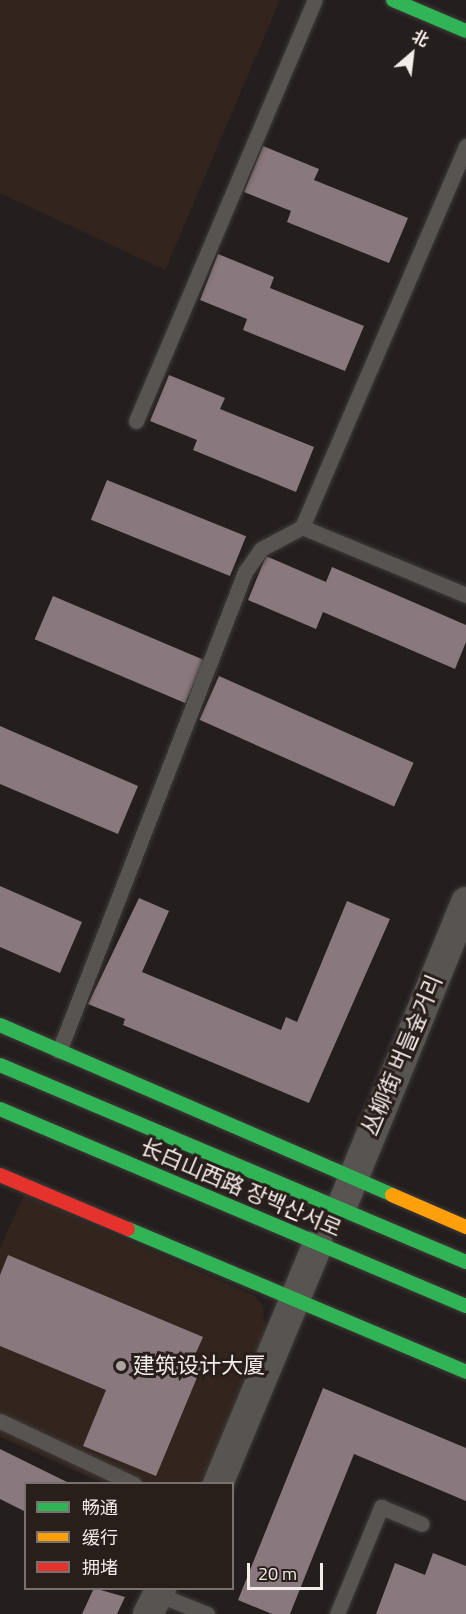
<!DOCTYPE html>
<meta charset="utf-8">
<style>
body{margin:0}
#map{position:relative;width:466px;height:1614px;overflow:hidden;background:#241f1e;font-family:"Titillium Web","Noto Sans SC","Noto Sans KR",sans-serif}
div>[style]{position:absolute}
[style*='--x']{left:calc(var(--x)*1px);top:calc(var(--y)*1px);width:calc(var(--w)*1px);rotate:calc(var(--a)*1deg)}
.built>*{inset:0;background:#33251e}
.building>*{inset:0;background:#89787d;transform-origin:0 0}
.roads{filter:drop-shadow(0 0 2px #3f3a39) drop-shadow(0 0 2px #3f3a39)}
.lane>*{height:15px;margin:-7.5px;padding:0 7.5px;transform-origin:7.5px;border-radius:7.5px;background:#585452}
.street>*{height:30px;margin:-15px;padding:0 15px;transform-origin:15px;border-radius:15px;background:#585452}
.fast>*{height:14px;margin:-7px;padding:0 7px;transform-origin:7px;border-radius:7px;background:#30b455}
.slow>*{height:14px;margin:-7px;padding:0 7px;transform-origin:7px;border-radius:7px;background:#ff9f0a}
.jam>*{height:14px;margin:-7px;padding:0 7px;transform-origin:7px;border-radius:7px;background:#e5322d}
.dots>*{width:16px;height:16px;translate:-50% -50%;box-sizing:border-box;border:3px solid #281e1a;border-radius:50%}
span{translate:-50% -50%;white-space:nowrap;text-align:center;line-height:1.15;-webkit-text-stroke:6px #281e1a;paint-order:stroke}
.street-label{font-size:22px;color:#f3ede9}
.poi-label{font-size:22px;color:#f3ede9}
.left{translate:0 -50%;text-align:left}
.legend{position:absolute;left:24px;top:1482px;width:210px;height:108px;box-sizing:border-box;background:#281e1a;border:2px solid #79716d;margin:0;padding:8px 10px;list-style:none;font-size:18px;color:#f3ede9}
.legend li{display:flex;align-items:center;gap:12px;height:30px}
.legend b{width:30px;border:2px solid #79716d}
.north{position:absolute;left:382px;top:24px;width:60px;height:60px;-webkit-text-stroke:4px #281e1a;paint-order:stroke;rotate:28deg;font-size:16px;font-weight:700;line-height:24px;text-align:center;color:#f3ede9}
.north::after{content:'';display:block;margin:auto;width:21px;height:27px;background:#f3ede9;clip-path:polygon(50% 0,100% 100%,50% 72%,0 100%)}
.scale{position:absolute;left:247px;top:1563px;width:76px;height:27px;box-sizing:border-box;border:3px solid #f3ede9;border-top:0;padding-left:8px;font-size:18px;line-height:21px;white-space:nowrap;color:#f3ede9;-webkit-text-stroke:4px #281e1a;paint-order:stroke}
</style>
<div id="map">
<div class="built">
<i style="clip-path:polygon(0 0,280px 0,165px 270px,0 193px)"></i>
<i style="clip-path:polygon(24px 1195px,255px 1296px,263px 1306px,266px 1341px,203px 1483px,102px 1483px,0 1437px,0 1248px)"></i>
</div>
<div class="building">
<i style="clip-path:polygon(263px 146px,319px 169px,314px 180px,408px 218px,389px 263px,287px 222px,291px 211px,244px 192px)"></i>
<i style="clip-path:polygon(218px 254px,274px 277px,270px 288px,364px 326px,345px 371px,243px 330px,247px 319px,200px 300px)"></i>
<i style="clip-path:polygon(169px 375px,225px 398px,220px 409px,314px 447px,296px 492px,193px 450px,197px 440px,150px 421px)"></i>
<i style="left:107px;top:480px;width:150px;height:43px;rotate:22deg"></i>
<i style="clip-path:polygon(266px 556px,326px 582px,332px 567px,466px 625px,466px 642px,455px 669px,323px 612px,316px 629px,248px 600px)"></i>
<i style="left:53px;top:596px;width:164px;height:47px;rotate:23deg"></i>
<i style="left:219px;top:676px;width:213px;height:48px;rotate:24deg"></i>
<i style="clip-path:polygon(0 726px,138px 786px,118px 834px,0 784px)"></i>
<i style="clip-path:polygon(0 886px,82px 922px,60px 973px,0 947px)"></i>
<i style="clip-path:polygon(139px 898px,169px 911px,142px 972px,281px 1030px,286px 1017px,297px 1022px,347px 901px,390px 919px,309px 1103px,123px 1025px,125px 1019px,88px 1004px)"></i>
<i style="clip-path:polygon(8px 1255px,203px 1337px,191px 1364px,201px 1368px,156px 1476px,83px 1446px,106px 1390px,0 1346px,0 1275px)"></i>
<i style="clip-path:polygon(323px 1388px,466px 1448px,466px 1501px,354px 1454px,290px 1614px,272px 1614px,238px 1600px)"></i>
<i style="clip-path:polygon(0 1449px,71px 1484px,26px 1484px,26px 1512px,0 1499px)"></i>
<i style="clip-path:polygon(433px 1553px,466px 1566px,466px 1614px,376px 1614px,395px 1563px,425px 1575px)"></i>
<i style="clip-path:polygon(94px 1588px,125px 1597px,117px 1614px,82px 1614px)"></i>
</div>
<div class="roads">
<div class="lane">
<i style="--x:136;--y:421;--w:457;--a:-67"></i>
<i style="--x:302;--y:527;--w:178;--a:22.5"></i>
<i style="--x:59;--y:1051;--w:514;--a:-68.78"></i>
<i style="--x:245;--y:572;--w:28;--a:-55"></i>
<i style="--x:261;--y:549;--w:47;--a:-28.2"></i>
<i style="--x:302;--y:527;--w:415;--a:-66.7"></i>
<i style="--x:0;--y:1421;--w:148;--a:25.2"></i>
<i style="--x:157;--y:1594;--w:54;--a:21.8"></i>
<i style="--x:337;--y:1614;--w:116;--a:-67.6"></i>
<i style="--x:381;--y:1507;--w:44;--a:22.5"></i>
</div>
<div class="street">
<i style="--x:344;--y:1201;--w:323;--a:-67.8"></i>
<i style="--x:218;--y:1484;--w:260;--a:-67.4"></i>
<i style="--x:148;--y:1614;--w:29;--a:-63"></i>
</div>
<div class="fast">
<i style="--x:393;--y:0;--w:79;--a:23"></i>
<i style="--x:0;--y:1025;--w:427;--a:23.4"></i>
<i style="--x:0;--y:1065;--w:506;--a:22.92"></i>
<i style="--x:0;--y:1109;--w:506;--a:22.92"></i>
<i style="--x:128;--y:1229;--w:367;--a:22.9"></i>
</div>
<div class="slow">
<i style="--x:392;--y:1195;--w:81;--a:23.4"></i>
</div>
<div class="jam">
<i style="--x:0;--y:1175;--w:139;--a:22.9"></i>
</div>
</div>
<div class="dots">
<i style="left:121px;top:1366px;background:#aba5a2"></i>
</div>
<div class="street-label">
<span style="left:402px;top:1055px;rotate:-67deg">丛柳街 버들숲거리</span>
<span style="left:241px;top:1188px;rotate:23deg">长白山西路 장백산서로</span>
</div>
<div class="poi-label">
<span class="left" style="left:133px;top:1366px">建筑设计大厦</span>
</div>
<ul class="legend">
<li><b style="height:8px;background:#30b455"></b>畅通</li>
<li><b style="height:8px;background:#ff9f0a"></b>缓行</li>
<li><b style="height:8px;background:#e5322d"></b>拥堵</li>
</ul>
<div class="north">北</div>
<div class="scale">20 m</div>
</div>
